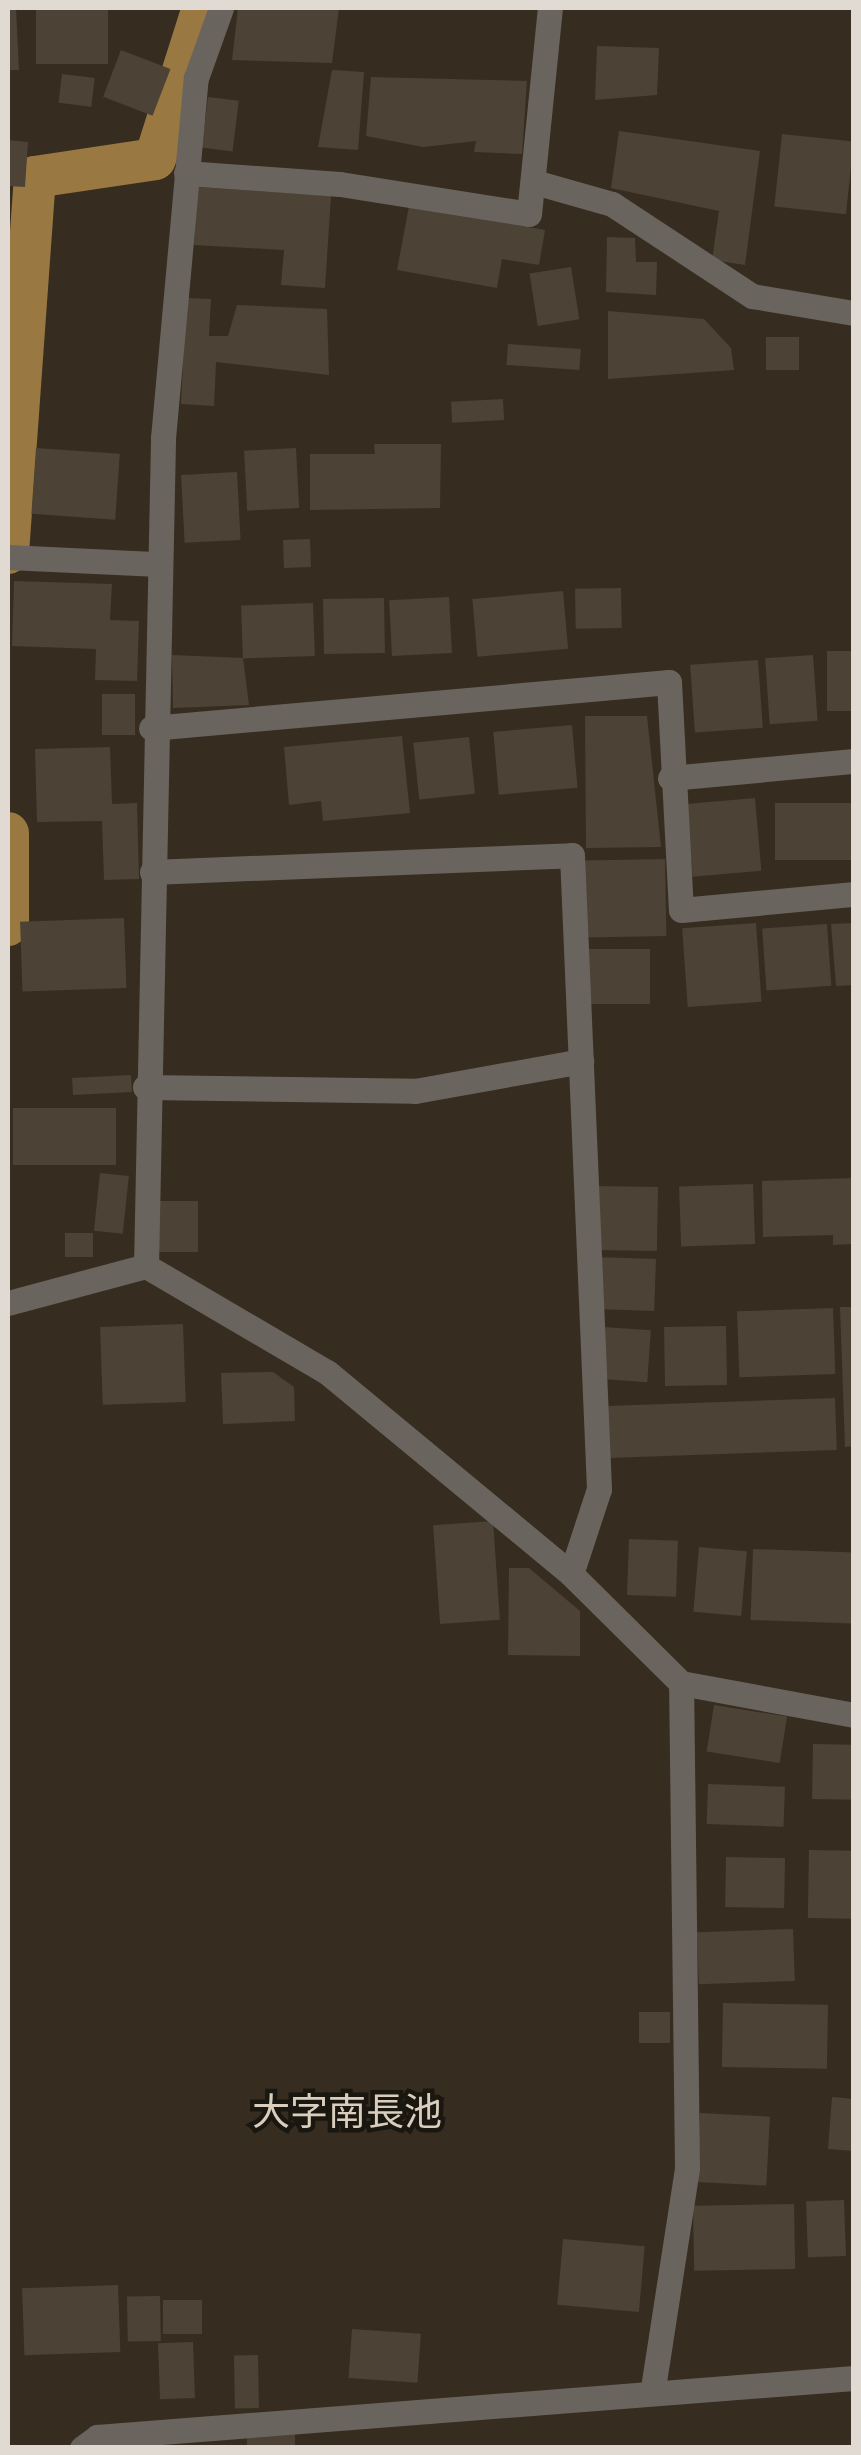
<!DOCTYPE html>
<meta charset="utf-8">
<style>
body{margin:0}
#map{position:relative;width:861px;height:2455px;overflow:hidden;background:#362d20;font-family:Karla,"Noto Sans JP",sans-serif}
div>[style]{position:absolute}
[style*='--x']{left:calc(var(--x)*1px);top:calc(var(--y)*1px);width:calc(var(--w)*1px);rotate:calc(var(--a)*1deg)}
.canal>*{height:42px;margin:-21px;padding:0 21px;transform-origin:21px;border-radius:21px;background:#9a7842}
.building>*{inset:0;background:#4c4235;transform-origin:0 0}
.minor>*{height:25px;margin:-12.5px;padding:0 12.5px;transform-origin:12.5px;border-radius:12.5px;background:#69645e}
span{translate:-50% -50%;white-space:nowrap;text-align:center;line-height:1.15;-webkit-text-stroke:9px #1a1610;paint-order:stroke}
.quarter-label{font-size:38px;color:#d9cebe}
.frame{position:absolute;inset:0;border:10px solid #e0dad2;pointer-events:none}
</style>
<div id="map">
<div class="canal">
<i style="--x:8;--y:553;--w:377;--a:-85.9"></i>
<i style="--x:35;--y:177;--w:121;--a:-8.5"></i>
<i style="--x:155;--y:159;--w:158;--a:-72.4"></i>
<i style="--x:8;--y:833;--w:92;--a:90"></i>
</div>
<div class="building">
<i style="clip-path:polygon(8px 8px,16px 8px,19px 70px,8px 70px)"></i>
<i style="left:36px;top:8px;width:72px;height:56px"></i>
<i style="clip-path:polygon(238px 8px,339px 8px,332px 63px,232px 60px)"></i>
<i style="clip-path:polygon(597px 46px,659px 48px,657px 95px,595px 100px)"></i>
<i style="left:121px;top:50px;width:53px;height:50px;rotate:21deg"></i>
<i style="clip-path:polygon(332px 70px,364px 72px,358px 150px,318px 147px)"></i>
<i style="left:62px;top:74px;width:33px;height:29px;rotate:7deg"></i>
<i style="clip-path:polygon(371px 77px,527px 81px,522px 154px,474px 152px,476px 141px,423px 147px,366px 136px)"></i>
<i style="left:208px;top:97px;width:31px;height:51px;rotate:7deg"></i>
<i style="clip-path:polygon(619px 131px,760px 151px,745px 265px,712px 260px,719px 211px,611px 188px)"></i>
<i style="left:782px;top:134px;width:72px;height:73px;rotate:6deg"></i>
<i style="clip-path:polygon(8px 140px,28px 142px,25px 187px,8px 186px)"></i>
<i style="clip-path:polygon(197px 187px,331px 196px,325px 288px,281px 285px,284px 250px,194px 245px)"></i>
<i style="clip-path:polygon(409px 206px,545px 230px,539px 265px,502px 259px,497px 288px,397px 270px)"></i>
<i style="clip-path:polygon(607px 237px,635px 238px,636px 262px,657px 262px,656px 295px,606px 292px)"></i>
<i style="left:571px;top:267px;width:53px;height:42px;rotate:81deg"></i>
<i style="clip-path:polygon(186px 298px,211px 299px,209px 336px,228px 336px,237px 305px,327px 309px,329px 375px,216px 362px,214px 406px,181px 404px)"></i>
<i style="clip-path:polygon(608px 311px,704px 319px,731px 348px,734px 370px,608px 379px)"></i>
<i style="left:766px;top:337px;width:33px;height:33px"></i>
<i style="left:508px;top:344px;width:73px;height:21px;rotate:4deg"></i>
<i style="left:503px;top:399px;width:21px;height:52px;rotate:87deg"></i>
<i style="clip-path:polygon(374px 444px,441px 444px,440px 508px,310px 510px,310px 454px,375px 454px)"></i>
<i style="left:36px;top:448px;width:84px;height:66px;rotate:4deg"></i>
<i style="left:296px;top:448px;width:60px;height:52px;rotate:87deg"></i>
<i style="left:237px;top:472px;width:68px;height:56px;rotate:87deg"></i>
<i style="left:310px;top:539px;width:28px;height:27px;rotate:88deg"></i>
<i style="clip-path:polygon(14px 581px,112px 584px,110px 620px,139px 621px,137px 681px,95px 680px,96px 649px,12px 646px)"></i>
<i style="left:621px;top:588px;width:40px;height:46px;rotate:89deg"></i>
<i style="left:563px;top:591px;width:58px;height:91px;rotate:85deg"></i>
<i style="left:449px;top:597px;width:56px;height:60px;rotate:87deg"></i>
<i style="left:384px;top:598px;width:55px;height:61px;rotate:89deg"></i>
<i style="left:313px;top:603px;width:53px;height:72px;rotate:88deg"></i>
<i style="left:827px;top:651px;width:27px;height:60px"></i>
<i style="clip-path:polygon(172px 655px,243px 658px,249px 705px,173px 708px)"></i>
<i style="left:813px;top:655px;width:66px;height:48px;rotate:86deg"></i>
<i style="left:758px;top:660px;width:68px;height:68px;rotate:86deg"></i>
<i style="left:102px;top:694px;width:33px;height:41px"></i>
<i style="clip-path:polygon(585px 716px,647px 716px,661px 847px,586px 848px)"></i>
<i style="left:572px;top:725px;width:63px;height:79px;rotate:85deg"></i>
<i style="clip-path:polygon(402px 736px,410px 813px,323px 821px,321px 801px,289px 805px,284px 747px)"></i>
<i style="left:469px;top:737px;width:57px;height:56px;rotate:84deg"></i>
<i style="clip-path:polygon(110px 747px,112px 804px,137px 803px,139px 879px,104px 880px,102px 821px,37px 822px,35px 749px)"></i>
<i style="left:755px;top:798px;width:73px;height:69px;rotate:85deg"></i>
<i style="left:854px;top:803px;width:57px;height:79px;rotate:90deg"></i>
<i style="left:665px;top:859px;width:77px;height:81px;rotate:89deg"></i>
<i style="left:124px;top:918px;width:70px;height:104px;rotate:88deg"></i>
<i style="left:756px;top:923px;width:79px;height:74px;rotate:86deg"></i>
<i style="clip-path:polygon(854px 923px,854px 985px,836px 986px,831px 924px)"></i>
<i style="left:827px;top:924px;width:62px;height:65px;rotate:86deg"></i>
<i style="left:587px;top:949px;width:63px;height:55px"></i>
<i style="left:131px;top:1075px;width:17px;height:59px;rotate:87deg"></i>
<i style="left:13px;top:1108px;width:103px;height:57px"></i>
<i style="left:100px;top:1173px;width:29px;height:58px;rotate:6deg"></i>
<i style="clip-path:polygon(854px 1178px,854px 1244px,833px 1245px,833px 1235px,763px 1237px,762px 1181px)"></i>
<i style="left:753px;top:1184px;width:60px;height:74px;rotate:88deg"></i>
<i style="left:658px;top:1187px;width:64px;height:63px;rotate:91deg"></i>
<i style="left:157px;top:1201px;width:41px;height:51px"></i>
<i style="left:93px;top:1233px;width:24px;height:28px;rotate:90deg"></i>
<i style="left:596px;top:1257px;width:60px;height:52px;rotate:2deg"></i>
<i style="clip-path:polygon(840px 1307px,854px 1307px,854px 1446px,845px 1447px)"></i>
<i style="left:833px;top:1308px;width:66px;height:96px;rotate:88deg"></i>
<i style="left:183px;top:1324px;width:78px;height:83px;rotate:88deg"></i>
<i style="left:726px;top:1326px;width:59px;height:62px;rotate:89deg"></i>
<i style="left:603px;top:1327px;width:48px;height:52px;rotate:4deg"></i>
<i style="clip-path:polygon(273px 1372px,294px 1387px,295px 1421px,223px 1424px,221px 1373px)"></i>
<i style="left:835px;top:1398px;width:52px;height:228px;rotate:88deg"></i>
<i style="left:493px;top:1521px;width:99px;height:60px;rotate:86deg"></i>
<i style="left:629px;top:1539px;width:49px;height:56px;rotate:2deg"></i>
<i style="left:699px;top:1547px;width:48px;height:65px;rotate:5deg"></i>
<i style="left:753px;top:1549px;width:101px;height:71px;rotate:2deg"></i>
<i style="clip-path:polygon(509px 1568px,529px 1568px,580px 1611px,580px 1656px,508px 1655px)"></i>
<i style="left:714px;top:1705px;width:74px;height:47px;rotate:9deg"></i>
<i style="left:813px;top:1744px;width:41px;height:55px;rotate:1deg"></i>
<i style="left:708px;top:1784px;width:77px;height:40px;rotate:2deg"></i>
<i style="left:809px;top:1850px;width:45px;height:68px;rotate:1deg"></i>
<i style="left:726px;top:1857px;width:59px;height:50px;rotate:1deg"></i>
<i style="left:793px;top:1929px;width:52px;height:96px;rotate:88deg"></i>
<i style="left:723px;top:2003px;width:105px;height:64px;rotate:1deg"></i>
<i style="left:639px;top:2012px;width:31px;height:31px"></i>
<i style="clip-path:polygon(832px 2097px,854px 2099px,854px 2151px,828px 2149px)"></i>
<i style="left:700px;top:2113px;width:70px;height:69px;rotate:3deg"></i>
<i style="left:844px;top:2200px;width:56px;height:38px;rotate:88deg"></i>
<i style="left:794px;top:2204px;width:65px;height:101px;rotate:89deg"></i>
<i style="left:563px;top:2239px;width:82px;height:66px;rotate:5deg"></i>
<i style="left:118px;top:2285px;width:67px;height:96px;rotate:88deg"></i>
<i style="left:160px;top:2296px;width:45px;height:33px;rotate:89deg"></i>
<i style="left:202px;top:2300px;width:34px;height:39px;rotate:90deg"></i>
<i style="left:352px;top:2329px;width:69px;height:49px;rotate:4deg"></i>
<i style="left:193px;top:2342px;width:56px;height:35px;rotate:88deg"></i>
<i style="left:258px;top:2355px;width:53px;height:24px;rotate:89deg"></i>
<i style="left:295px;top:2431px;width:17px;height:48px;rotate:90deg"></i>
</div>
<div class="minor">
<i style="--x:186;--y:173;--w:154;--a:4.1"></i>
<i style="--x:340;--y:184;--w:191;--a:9"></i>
<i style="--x:529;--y:214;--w:207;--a:-84.2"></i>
<i style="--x:538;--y:183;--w:77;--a:15.8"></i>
<i style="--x:612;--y:204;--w:168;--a:33.3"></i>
<i style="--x:752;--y:296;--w:103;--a:9.5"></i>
<i style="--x:8;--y:557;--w:151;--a:2.7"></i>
<i style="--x:151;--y:728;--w:520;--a:-5.07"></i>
<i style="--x:669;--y:682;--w:228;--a:87"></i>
<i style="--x:681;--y:910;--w:174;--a:-5.3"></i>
<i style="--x:670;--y:778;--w:185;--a:-5.3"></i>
<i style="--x:152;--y:872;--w:420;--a:-2.3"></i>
<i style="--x:572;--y:855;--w:635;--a:87.56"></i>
<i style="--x:599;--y:1489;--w:89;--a:108.2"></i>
<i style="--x:145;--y:1087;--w:270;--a:0.8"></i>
<i style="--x:415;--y:1091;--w:169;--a:-10.2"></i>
<i style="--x:146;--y:1266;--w:828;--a:-88.82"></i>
<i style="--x:163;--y:438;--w:362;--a:-84.8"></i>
<i style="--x:196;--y:78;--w:74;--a:-70.3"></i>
<i style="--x:146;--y:1266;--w:210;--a:30.4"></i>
<i style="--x:327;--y:1372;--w:317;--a:39.6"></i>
<i style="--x:571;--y:1574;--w:155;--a:44.7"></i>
<i style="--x:8;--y:1303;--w:143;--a:-15"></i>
<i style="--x:653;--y:2388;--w:223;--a:-81.2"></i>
<i style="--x:687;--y:2168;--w:485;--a:-90.7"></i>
<i style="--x:681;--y:1683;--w:176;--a:10.5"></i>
<i style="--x:82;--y:2448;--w:19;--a:-36"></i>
<i style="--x:97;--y:2437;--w:759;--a:-4.46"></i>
</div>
<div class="quarter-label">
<span style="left:347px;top:2113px">大字南長池</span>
</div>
<div class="frame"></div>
</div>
